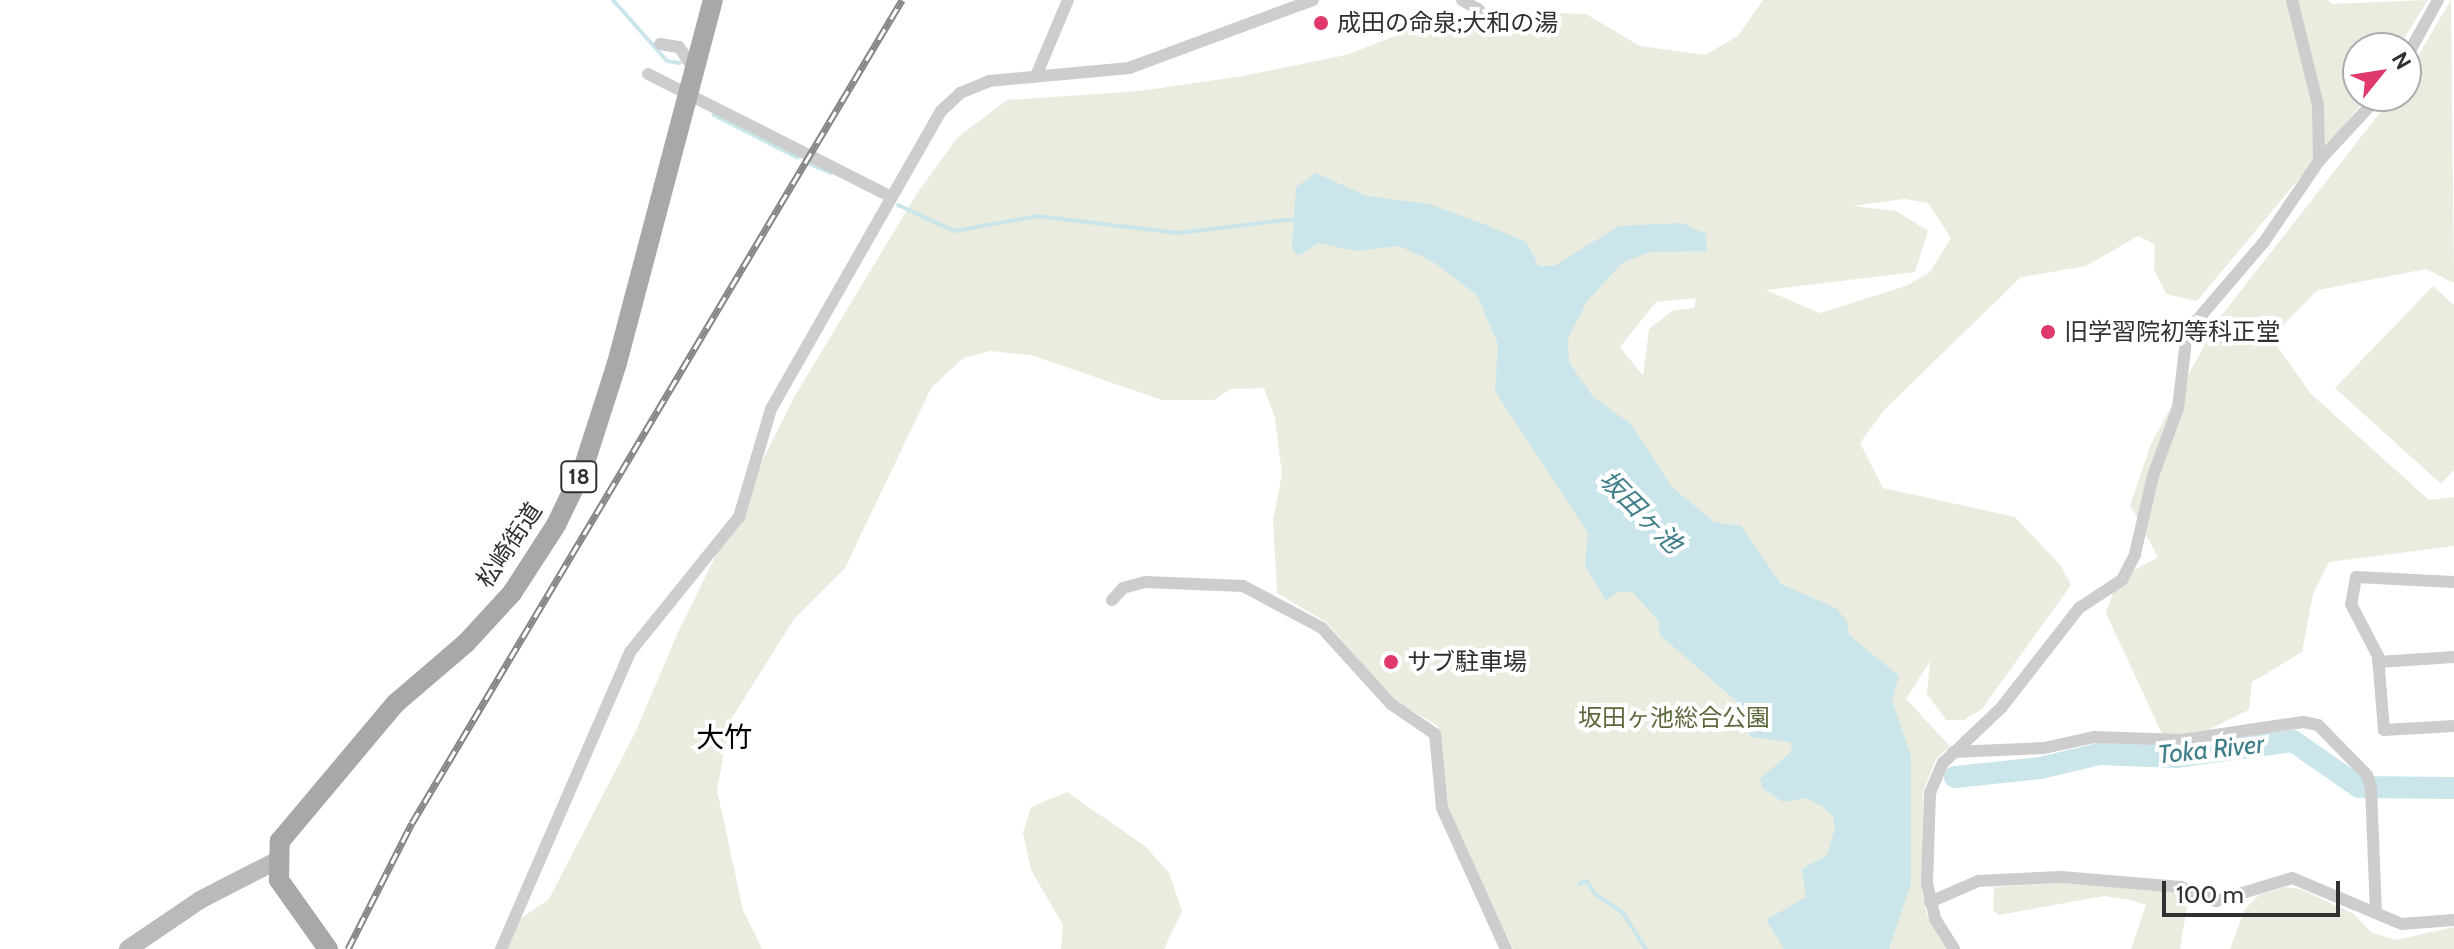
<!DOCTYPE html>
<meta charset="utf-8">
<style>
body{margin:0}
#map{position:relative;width:2454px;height:949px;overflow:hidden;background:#fff;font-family:Cabin,"Noto Sans JP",sans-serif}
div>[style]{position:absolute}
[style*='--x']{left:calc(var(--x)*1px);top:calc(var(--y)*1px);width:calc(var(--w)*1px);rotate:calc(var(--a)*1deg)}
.green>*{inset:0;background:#e9ecde}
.water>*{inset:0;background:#cbe6eb}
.stream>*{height:4px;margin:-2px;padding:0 2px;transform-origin:2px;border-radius:2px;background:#cbe6eb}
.river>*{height:22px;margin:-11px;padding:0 11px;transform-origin:11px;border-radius:11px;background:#cbe6eb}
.street>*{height:12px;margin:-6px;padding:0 6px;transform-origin:6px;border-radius:6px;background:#cdcdcd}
.secondary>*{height:18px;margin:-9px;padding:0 9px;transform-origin:9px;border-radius:9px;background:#bababa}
.primary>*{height:20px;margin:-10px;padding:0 10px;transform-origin:10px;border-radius:10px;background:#a8a8a8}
.rail>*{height:7px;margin-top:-3.5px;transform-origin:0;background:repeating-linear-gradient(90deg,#fff 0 12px,#858585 0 24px);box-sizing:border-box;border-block:2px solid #858585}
.dots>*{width:22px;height:22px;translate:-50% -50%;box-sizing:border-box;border:4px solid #fff;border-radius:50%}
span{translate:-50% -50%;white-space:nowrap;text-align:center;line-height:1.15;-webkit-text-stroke:8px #fff;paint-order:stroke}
.shield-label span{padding:2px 6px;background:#fff;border:2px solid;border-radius:6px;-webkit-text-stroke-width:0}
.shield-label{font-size:22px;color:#303030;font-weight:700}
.poi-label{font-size:24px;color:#303030}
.left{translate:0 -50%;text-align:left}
.street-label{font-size:24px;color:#303030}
.park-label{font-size:24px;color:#5d6a3e}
.water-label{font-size:26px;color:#3e7e89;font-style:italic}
.quarter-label{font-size:28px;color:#000}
.north{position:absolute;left:2342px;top:32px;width:80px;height:80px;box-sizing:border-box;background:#fff;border:2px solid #acacac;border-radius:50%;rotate:60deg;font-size:22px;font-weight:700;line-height:32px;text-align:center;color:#303030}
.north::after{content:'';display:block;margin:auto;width:28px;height:36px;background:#df396e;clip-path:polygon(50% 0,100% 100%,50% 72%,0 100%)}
.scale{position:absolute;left:2162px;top:881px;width:178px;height:36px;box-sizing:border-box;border:4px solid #303030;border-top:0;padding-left:10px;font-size:24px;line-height:28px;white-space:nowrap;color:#303030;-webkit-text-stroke:6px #fff;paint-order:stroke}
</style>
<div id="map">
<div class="green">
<i style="clip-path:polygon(evenodd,1763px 0,2328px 0,2332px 4px,2428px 0,2398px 48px,2358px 48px,2358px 96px,2368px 96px,2364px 101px,2197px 301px,2166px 294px,2154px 269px,2155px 244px,2138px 236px,2086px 266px,2021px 277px,1884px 410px,1860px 443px,1883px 488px,2015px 517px,2061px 566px,2071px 585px,1982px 709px,1964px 720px,1946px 720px,1927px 694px,1930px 661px,1906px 699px,1950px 746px,1936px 759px,1923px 792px,1922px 891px,1927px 915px,1949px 949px,1513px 949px,1448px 808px,1438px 726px,1394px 700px,1326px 622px,1277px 593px,1273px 520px,1282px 474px,1275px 418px,1264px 388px,1230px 389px,1214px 400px,1162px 400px,1031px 355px,990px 351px,963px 358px,931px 388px,845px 568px,794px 619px,730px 721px,717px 790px,743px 910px,762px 949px,498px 949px,507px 928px,549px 899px,635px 733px,679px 630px,793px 399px,916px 195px,957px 138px,1007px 100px,1140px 91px,1243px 76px,1346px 55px,1410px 30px,1484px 17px,1518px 29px,1520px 12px,1586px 14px,1640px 46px,1705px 55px,1738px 36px,1763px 0,1904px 199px,1928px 203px,1951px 238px,1930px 272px,1906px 286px,1820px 313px,1766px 290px,1915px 272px,1928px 231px,1896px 211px,1852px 206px,1904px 199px,1763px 0,1696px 298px,1694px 308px,1672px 311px,1649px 329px,1643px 376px,1620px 347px,1656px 302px,1696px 298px)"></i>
<i style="clip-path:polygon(2451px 0,2454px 283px,2426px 269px,2318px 290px,2271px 337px,2310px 393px,2429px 500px,2454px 497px,2454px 546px,2329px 562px,2313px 594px,2302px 652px,2252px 682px,2249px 710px,2169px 749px,2106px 613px,2117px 580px,2158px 557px,2130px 505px,2151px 444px,2218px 320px,2393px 96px,2406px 96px,2406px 76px)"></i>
<i style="clip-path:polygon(2433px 286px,2454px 305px,2454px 470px,2441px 484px,2335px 388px)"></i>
<i style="clip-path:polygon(1067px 792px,1146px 847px,1169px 873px,1182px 911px,1164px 949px,1061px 949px,1063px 925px,1031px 870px,1023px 833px,1031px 807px)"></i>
<i style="clip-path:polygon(2059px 883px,2176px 891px,2187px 907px,2180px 949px,2131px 949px,2146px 905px,2131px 900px,2104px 896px,1999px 915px,1993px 910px,1994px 887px)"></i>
<i style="clip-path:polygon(2285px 887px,2300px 889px,2354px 914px,2371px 932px,2396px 940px,2454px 927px,2454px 949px,2230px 949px,2245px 909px,2259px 895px)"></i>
</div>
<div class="water">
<i style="clip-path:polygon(1316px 173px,1367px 196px,1429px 204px,1486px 225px,1526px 242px,1539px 266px,1554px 266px,1619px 226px,1682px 223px,1706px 234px,1707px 251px,1650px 252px,1622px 263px,1587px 301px,1568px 338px,1569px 362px,1593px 397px,1631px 424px,1671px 486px,1714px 522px,1741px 526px,1781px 584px,1836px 608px,1847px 621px,1849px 635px,1899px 676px,1892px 700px,1911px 756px,1911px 883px,1889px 949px,1784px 949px,1766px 920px,1806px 897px,1802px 869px,1827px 855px,1835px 829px,1833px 816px,1822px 806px,1805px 798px,1783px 802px,1762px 788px,1760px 779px,1792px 751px,1790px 742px,1751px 737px,1736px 701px,1660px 635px,1658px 620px,1632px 592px,1618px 592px,1606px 601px,1585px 565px,1588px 533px,1495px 391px,1498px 344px,1477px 295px,1432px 261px,1399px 246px,1356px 251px,1319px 243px,1298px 256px,1292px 248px,1296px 187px)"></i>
</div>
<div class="stream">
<i style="--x:613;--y:0;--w:81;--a:48.5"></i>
<i style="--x:667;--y:61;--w:13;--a:9"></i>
<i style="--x:714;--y:115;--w:94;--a:27.1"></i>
<i style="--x:810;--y:164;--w:23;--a:23"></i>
<i style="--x:898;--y:205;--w:62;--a:24.9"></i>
<i style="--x:954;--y:231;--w:84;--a:-10.2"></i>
<i style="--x:1037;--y:216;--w:142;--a:6.9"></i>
<i style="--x:1178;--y:233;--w:119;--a:-6.8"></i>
<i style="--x:1579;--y:884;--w:9;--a:-21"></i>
<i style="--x:1587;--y:881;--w:15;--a:58"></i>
<i style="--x:1595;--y:894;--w:32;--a:34"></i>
<i style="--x:1622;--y:912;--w:44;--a:57"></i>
</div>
<div class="river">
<i style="--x:1955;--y:777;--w:85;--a:-6"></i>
<i style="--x:2040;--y:768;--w:61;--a:-13.3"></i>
<i style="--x:2099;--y:754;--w:77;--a:2.2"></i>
<i style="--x:2176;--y:757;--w:118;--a:-7.8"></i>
<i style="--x:2293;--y:741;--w:80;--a:34.9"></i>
<i style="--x:2359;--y:787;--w:95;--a:0.6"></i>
</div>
<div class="street">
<i style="--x:1462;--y:0;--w:20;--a:30"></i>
<i style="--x:2292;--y:0;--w:108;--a:76.1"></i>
<i style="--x:2318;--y:105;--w:56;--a:89"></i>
<i style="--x:660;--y:44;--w:19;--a:9"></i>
<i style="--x:679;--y:47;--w:27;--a:56"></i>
<i style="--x:2406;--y:58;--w:66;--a:-61.1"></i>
<i style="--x:648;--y:74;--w:272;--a:26.8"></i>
<i style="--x:1036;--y:76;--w:82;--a:-67.2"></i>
<i style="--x:2454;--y:582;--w:98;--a:-177.1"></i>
<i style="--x:2356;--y:577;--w:27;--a:100"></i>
<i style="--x:2351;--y:604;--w:59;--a:62.6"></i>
<i style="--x:2378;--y:656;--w:74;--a:85.4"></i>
<i style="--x:2384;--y:730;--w:70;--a:-3.3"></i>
<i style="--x:1112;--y:600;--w:16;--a:-47"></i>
<i style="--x:1123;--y:588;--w:23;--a:-15"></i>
<i style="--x:1145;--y:582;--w:98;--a:2.3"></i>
<i style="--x:1243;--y:586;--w:89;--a:28"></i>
<i style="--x:1322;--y:628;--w:103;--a:47.8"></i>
<i style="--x:1391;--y:704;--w:53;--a:34.3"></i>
<i style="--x:1435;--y:734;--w:74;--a:84.6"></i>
<i style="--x:1442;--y:808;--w:155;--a:65.6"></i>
<i style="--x:2378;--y:662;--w:76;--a:-3.8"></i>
<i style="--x:1953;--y:752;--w:91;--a:-2.5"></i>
<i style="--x:2044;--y:748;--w:51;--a:-12.4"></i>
<i style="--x:2094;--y:737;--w:88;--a:2"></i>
<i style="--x:2182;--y:740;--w:122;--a:-8.5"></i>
<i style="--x:2303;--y:722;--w:15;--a:11"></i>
<i style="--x:2318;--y:725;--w:70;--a:45.6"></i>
<i style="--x:2367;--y:775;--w:14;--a:73"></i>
<i style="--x:2371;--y:788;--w:125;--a:87.7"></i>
<i style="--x:1930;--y:902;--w:52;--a:-23.6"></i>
<i style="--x:1978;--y:881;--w:83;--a:-2.8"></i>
<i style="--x:2061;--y:877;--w:120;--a:4.8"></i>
<i style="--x:2181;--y:887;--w:38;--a:22"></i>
<i style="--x:2216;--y:901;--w:79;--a:-16.8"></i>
<i style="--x:2292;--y:878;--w:119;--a:22.7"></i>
<i style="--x:2402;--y:924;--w:52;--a:-4.4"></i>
<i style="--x:501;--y:949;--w:324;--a:-66.5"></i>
<i style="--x:630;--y:652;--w:174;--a:-51.1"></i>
<i style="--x:739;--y:517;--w:113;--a:-73.5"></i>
<i style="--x:771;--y:409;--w:343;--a:-60.3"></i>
<i style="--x:941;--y:111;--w:26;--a:-43"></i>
<i style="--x:960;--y:93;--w:31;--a:-22"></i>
<i style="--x:989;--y:81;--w:141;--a:-5.3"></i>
<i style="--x:1129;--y:68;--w:196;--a:-20.3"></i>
<i style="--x:1954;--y:949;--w:36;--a:-122"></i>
<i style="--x:1935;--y:918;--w:36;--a:-103"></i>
<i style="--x:1927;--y:883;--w:90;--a:-88.1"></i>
<i style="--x:1930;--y:793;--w:33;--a:-67"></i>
<i style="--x:1943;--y:763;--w:80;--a:-43.5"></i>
<i style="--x:2001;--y:708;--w:127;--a:-52"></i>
<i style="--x:2079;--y:608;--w:51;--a:-33.1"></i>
<i style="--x:2122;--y:580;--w:29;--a:-63"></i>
<i style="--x:2135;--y:554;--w:80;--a:-77"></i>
<i style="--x:2153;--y:476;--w:72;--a:-69.8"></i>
<i style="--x:2178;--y:408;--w:77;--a:-83.2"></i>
<i style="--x:2187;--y:332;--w:118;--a:-49.5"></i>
<i style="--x:2264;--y:242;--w:98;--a:-55.8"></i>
<i style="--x:2319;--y:161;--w:88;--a:-47.3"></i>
</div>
<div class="secondary">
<i style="--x:128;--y:949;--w:87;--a:-34.2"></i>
<i style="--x:200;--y:900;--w:85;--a:-27.2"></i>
</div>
<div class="primary">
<i style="--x:328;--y:949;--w:85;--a:-125.4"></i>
<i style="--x:279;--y:880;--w:39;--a:-89"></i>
<i style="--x:280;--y:841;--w:180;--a:-50"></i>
<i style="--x:396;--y:703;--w:92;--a:-40.6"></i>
<i style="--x:466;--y:643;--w:68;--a:-47.4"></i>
<i style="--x:512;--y:593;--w:81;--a:-57.1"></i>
<i style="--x:556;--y:525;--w:62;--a:-64.3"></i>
<i style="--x:583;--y:469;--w:111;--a:-72.2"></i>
<i style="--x:617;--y:363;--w:375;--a:-75.2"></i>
</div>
<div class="rail">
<i style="--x:348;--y:949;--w:141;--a:-63.1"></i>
<i style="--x:412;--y:823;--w:958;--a:-59.23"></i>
</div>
<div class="dots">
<i style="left:1321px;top:23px;background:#df396e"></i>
<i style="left:2048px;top:332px;background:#df396e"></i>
<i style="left:1391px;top:662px;background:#df396e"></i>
</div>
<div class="shield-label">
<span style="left:579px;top:477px">18</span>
</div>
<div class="poi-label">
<span class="left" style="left:1337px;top:23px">成田の命泉;大和の湯</span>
<span class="left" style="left:2064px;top:332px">旧学習院初等科正堂</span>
<span class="left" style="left:1407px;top:662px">サブ駐車場</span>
</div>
<div class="street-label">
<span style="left:509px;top:545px;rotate:-56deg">松崎街道</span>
</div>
<div class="park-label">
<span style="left:1674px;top:718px">坂田ヶ池総合公園</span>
</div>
<div class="water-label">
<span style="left:1640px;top:512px;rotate:45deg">坂田ヶ池</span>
<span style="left:2211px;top:750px;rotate:-6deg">Toka River</span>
</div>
<div class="quarter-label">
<span style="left:724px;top:737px">大竹</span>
</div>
<div class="north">N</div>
<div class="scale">100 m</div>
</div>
